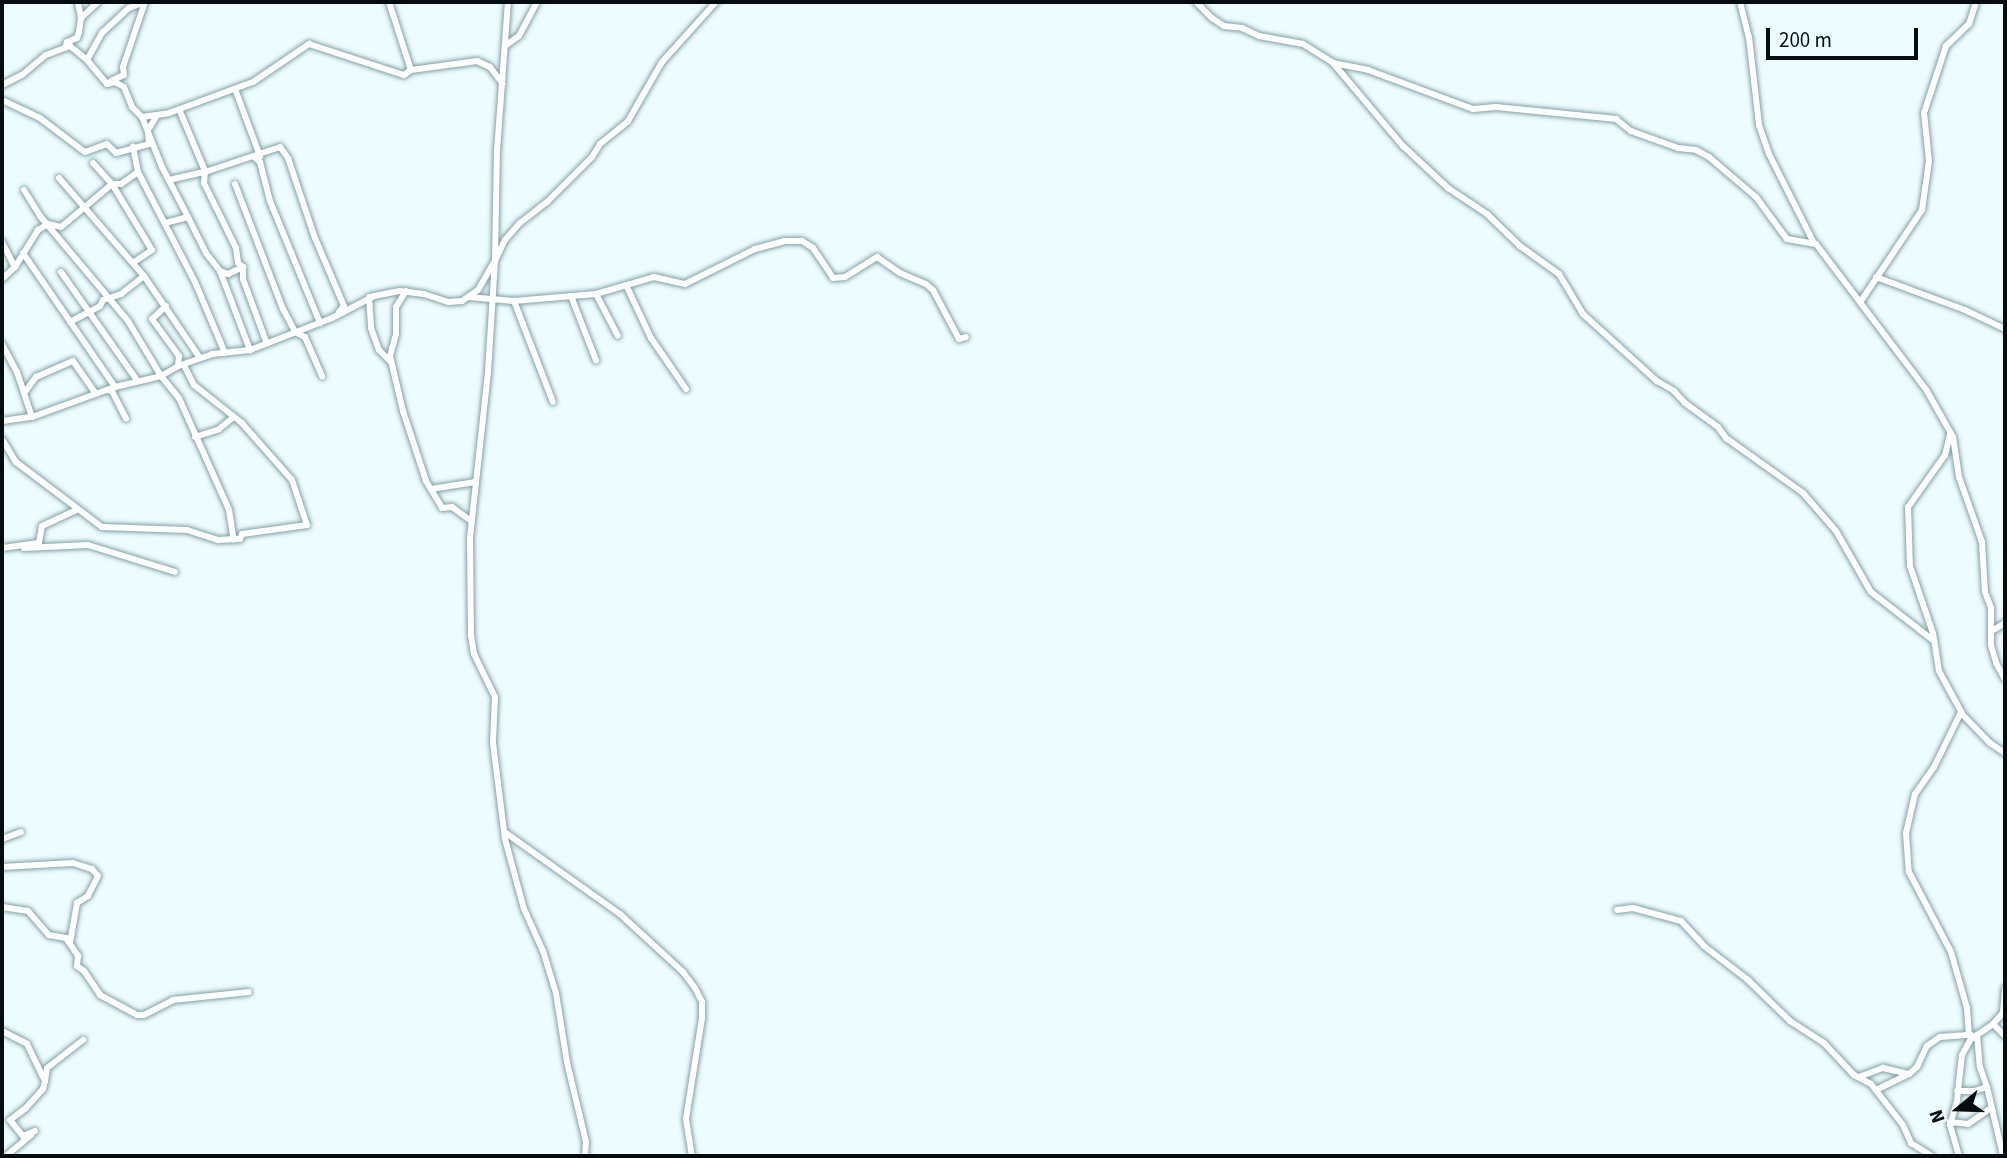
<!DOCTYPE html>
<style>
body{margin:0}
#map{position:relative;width:2007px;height:1158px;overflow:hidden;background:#edfcfe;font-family:"Source Sans 3",sans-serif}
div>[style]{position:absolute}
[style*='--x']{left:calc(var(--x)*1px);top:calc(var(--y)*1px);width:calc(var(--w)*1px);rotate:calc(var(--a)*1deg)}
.roads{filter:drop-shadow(0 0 2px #81a2a9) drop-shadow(0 0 2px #81a2a9)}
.street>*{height:6px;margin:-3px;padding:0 3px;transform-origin:3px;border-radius:3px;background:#fff}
span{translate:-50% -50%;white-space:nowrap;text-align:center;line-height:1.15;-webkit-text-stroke:6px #edfcfe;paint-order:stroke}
.frame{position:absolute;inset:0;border:4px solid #030d10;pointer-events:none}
.north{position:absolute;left:1923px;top:1074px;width:70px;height:70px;-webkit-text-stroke:5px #edfcfe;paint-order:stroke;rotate:251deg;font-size:19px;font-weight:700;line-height:28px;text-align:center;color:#030d10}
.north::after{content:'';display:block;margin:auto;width:24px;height:32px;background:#030d10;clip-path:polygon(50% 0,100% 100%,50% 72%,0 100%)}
.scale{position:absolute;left:1766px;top:28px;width:152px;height:32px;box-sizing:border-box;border:4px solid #030d10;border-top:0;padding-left:9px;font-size:21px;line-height:24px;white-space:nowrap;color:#030d10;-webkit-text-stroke:5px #edfcfe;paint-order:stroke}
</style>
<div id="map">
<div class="roads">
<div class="street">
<i style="--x:389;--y:2;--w:71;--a:72.1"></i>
<i style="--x:1196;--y:2;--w:23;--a:45"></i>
<i style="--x:1212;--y:18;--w:14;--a:34"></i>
<i style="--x:1224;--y:26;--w:18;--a:6"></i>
<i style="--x:1242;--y:28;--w:19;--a:25"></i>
<i style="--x:1259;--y:36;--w:45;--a:10.3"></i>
<i style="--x:1303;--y:44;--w:36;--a:32"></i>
<i style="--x:1333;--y:63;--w:109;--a:49.9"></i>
<i style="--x:1403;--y:146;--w:62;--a:43"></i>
<i style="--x:1448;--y:188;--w:47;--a:33.7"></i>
<i style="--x:1487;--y:214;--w:46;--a:44.1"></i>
<i style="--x:1520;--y:246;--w:48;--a:35.7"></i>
<i style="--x:1559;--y:274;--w:47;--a:59"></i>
<i style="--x:1583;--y:314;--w:100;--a:42.2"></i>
<i style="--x:1657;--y:381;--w:20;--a:30"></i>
<i style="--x:1674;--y:391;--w:16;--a:47"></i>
<i style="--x:1685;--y:403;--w:41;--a:36"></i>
<i style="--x:1718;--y:427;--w:14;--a:54"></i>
<i style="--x:1726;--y:438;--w:95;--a:35.5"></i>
<i style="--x:1803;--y:493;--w:50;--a:49"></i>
<i style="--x:1836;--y:531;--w:70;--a:60.2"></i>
<i style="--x:1871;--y:592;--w:80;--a:37.9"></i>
<i style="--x:1740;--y:2;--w:36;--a:76"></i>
<i style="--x:1749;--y:37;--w:89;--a:83.5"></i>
<i style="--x:1759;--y:125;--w:31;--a:71"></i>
<i style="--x:1769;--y:154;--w:100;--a:63.2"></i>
<i style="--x:81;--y:18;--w:23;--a:-43"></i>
<i style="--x:505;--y:46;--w:17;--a:-36"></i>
<i style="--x:519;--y:36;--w:38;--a:-62"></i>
<i style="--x:65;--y:48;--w:6;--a:-72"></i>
<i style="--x:67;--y:42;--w:11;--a:-22"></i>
<i style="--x:77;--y:38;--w:6;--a:-72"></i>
<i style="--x:79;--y:32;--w:14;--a:-82"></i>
<i style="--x:81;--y:18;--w:16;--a:-101"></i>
<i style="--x:87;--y:60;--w:31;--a:-61"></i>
<i style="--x:102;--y:33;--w:37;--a:-43"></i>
<i style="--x:129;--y:8;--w:17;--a:-21"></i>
<i style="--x:1333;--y:63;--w:36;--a:11"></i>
<i style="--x:1368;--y:70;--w:112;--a:20.4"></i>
<i style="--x:1473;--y:109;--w:23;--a:-5"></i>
<i style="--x:1496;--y:107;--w:121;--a:5.7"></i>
<i style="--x:1616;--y:119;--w:19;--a:39"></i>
<i style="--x:1631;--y:131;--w:50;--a:19.9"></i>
<i style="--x:1678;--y:148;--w:18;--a:6"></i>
<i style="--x:1696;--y:150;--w:15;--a:28"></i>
<i style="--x:1709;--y:157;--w:62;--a:40.4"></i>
<i style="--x:1756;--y:197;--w:52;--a:53.6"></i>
<i style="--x:1787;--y:239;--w:29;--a:10"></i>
<i style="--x:1816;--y:244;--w:184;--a:52.9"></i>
<i style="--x:1927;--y:391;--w:53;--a:60.5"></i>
<i style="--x:1953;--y:437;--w:40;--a:81.5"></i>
<i style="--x:1959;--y:477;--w:69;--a:70.5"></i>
<i style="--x:1982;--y:542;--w:50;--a:86.6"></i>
<i style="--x:1985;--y:592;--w:17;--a:69"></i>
<i style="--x:1991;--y:608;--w:37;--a:90"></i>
<i style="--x:1991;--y:645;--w:19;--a:74"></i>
<i style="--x:1996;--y:663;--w:18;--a:61"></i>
<i style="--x:111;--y:81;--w:14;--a:-25"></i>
<i style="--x:124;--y:75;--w:8;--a:-97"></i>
<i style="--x:123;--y:67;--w:69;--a:-71.3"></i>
<i style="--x:107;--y:84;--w:8;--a:-14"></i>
<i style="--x:115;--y:82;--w:10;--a:29"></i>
<i style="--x:124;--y:87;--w:22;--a:68"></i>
<i style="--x:132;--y:107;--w:14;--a:45"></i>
<i style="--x:142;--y:117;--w:54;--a:68.2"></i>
<i style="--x:162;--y:167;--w:56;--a:62.5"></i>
<i style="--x:188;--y:217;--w:24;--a:165"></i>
<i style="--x:2;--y:85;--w:22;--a:-27"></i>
<i style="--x:22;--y:75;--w:31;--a:-40"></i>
<i style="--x:46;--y:55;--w:26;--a:-21"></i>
<i style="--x:70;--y:46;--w:22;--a:39"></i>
<i style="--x:87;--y:60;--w:31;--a:50"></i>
<i style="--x:235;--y:89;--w:72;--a:69.5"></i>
<i style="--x:2;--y:100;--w:42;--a:25.3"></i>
<i style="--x:40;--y:118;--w:56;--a:37.1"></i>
<i style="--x:85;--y:152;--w:23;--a:-20"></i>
<i style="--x:107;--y:144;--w:13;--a:45"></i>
<i style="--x:116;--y:153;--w:34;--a:-15"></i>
<i style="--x:149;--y:144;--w:14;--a:-94"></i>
<i style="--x:148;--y:130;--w:15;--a:-58"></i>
<i style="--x:179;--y:109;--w:67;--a:67.2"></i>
<i style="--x:205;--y:171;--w:12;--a:95"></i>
<i style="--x:204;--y:183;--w:72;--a:63.8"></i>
<i style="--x:236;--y:248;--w:15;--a:82"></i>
<i style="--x:238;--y:263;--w:6;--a:39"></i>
<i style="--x:243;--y:267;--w:12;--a:90"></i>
<i style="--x:243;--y:279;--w:69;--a:69.7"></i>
<i style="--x:142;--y:117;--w:27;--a:-8"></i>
<i style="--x:169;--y:113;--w:90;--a:-20.3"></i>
<i style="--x:253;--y:82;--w:68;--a:-34.2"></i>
<i style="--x:309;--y:44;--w:100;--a:18.1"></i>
<i style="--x:404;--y:75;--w:9;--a:-36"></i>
<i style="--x:411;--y:70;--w:67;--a:-7.8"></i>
<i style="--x:477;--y:61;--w:14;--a:25"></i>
<i style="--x:490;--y:67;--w:21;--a:53"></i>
<i style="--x:254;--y:157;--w:8;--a:40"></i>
<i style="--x:260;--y:162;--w:40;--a:75.6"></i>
<i style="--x:270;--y:201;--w:132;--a:67.7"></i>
<i style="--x:93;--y:163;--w:28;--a:48"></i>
<i style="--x:112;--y:184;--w:77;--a:58.8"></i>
<i style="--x:152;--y:250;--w:23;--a:146"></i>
<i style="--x:138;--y:172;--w:124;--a:62.6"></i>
<i style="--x:195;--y:282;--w:77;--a:67.1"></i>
<i style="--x:59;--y:178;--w:130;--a:49.1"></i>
<i style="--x:144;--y:276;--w:99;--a:55.7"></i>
<i style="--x:169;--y:180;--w:40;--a:-13"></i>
<i style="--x:208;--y:171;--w:76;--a:-18.4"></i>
<i style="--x:280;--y:147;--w:14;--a:54"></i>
<i style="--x:288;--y:158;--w:84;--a:71.4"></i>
<i style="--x:315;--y:238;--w:74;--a:66.9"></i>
<i style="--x:344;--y:306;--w:8;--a:130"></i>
<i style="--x:235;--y:184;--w:134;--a:69"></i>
<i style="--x:283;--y:309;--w:26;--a:62"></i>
<i style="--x:295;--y:332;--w:11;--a:27"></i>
<i style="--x:305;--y:337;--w:43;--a:66.4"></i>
<i style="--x:24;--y:190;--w:31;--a:58"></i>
<i style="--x:40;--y:216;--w:137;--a:50"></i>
<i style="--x:128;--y:321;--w:64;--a:59"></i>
<i style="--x:161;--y:376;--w:28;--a:51"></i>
<i style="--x:179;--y:398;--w:123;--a:65.9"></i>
<i style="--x:229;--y:510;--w:30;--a:81"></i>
<i style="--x:188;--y:217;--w:40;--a:63.4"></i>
<i style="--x:206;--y:253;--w:23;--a:52"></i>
<i style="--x:220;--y:271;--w:9;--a:21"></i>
<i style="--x:228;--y:274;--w:17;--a:-25"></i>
<i style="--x:2;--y:242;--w:28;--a:63"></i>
<i style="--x:23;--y:253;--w:163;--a:55.5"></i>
<i style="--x:220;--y:271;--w:85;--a:69.2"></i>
<i style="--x:61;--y:272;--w:132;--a:54.9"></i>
<i style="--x:1876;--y:277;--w:95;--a:20.3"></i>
<i style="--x:1965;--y:310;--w:44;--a:25.4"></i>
<i style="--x:2;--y:279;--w:18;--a:-43"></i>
<i style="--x:15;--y:267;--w:44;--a:-58.1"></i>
<i style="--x:38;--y:230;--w:12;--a:-31"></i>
<i style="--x:48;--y:224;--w:13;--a:13"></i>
<i style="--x:61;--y:227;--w:67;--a:-40.1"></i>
<i style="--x:112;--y:184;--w:9;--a:0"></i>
<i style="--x:121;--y:184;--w:21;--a:-35"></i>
<i style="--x:138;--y:172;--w:26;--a:-101"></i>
<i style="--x:627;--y:287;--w:56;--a:64.8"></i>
<i style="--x:651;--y:338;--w:62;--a:55.5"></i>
<i style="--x:406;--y:291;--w:19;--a:122"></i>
<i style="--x:396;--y:307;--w:27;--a:90"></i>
<i style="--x:396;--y:334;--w:23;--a:105"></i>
<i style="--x:390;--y:356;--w:57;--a:76.7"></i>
<i style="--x:403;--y:411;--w:74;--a:71.8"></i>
<i style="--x:426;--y:481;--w:31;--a:59"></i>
<i style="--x:442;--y:508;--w:10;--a:-6"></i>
<i style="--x:452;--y:507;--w:24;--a:36"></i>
<i style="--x:596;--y:294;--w:47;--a:62.4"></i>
<i style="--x:571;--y:296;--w:69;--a:68.7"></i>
<i style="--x:369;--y:297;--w:31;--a:86"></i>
<i style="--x:371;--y:328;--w:23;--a:70"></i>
<i style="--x:379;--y:350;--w:17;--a:45"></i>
<i style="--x:469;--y:297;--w:45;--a:5.1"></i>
<i style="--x:514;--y:301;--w:82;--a:-4.9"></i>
<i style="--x:596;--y:294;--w:60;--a:-16.3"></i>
<i style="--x:654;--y:277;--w:32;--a:13"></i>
<i style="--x:685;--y:284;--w:78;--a:-26.6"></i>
<i style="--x:755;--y:249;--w:30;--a:-15"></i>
<i style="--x:784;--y:241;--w:18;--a:0"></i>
<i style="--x:802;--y:241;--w:13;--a:32"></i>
<i style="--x:813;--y:248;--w:36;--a:56"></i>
<i style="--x:833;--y:278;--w:12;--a:-5"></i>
<i style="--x:845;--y:277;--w:38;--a:-32"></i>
<i style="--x:877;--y:257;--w:28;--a:35"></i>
<i style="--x:900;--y:273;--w:28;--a:23"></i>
<i style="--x:926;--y:284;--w:9;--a:41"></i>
<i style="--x:933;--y:290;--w:55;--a:62"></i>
<i style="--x:959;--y:339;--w:7;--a:-16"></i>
<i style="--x:514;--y:301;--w:108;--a:68.9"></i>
<i style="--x:1861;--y:301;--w:110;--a:-56.2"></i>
<i style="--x:1922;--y:210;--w:49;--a:-81.9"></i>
<i style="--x:1929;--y:161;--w:48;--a:-95.9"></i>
<i style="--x:1924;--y:113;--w:71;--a:-71.8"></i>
<i style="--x:1946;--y:46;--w:32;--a:-44"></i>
<i style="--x:1969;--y:24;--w:23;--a:-72"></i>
<i style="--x:166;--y:306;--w:19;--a:137"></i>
<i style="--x:152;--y:319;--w:46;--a:53.9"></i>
<i style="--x:179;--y:356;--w:10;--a:96"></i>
<i style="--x:70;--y:322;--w:34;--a:-28"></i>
<i style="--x:100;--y:306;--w:7;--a:-63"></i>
<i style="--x:103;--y:300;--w:19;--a:-18"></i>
<i style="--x:121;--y:294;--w:29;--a:-38"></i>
<i style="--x:2;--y:344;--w:32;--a:62"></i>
<i style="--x:17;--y:372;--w:47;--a:71.6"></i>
<i style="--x:107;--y:390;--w:5;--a:11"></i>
<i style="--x:112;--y:391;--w:31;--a:63"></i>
<i style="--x:25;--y:392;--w:19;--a:-54"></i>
<i style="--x:36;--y:377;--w:40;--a:-23.4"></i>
<i style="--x:73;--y:361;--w:40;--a:55.1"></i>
<i style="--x:2;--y:421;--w:30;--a:-8"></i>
<i style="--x:32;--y:417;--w:88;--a:-19.9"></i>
<i style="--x:115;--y:387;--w:47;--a:-13.4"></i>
<i style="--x:161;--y:376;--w:20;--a:-30"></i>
<i style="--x:178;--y:366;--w:36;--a:-19"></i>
<i style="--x:212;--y:354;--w:38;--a:-6"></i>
<i style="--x:250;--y:350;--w:88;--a:-21.3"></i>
<i style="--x:332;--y:318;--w:47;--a:-27.6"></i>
<i style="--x:374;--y:296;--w:26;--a:-11"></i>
<i style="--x:400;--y:291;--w:24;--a:7"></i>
<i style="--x:424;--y:294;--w:26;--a:18"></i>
<i style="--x:449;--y:302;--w:13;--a:-4"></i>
<i style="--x:462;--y:301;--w:19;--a:-35"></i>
<i style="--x:478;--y:290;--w:34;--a:-60"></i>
<i style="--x:495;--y:261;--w:110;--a:-89"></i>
<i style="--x:497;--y:151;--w:149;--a:-85.8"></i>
<i style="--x:1950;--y:434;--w:22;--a:103"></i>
<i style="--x:1945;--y:455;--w:64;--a:125.4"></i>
<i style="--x:1908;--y:507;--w:59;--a:88.1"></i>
<i style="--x:1910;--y:566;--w:71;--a:71.1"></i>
<i style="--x:1933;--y:633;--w:38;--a:81"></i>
<i style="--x:1939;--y:671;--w:50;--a:61.4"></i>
<i style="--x:1963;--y:715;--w:39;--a:46"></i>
<i style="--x:1990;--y:743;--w:18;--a:34"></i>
<i style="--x:195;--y:437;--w:25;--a:-18"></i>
<i style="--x:219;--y:429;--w:19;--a:-39"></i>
<i style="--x:2;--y:439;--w:27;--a:59"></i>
<i style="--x:16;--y:462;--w:108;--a:37.1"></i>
<i style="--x:102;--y:527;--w:85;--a:2"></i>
<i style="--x:187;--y:530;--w:33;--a:18"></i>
<i style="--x:218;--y:540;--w:22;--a:-3"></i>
<i style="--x:240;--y:539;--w:5;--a:-68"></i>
<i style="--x:242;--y:534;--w:66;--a:-7.9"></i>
<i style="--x:307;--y:525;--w:47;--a:-108.4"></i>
<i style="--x:292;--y:480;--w:76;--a:-131.3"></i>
<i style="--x:242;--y:423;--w:61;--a:-141.6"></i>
<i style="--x:194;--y:385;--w:22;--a:-117"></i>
<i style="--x:431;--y:489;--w:45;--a:-9"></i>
<i style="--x:2;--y:548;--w:37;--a:-8"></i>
<i style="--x:39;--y:543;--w:17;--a:-80"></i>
<i style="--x:42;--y:526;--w:38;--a:-25"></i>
<i style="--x:24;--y:548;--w:64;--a:-2.7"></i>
<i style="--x:88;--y:545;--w:91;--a:17.2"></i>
<i style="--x:1992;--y:631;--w:15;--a:-32"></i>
<i style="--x:1961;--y:712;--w:61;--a:116.1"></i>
<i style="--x:1934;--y:767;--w:33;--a:125"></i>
<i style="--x:1915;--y:794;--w:40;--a:103"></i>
<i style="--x:1906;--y:833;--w:39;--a:86"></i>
<i style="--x:1909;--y:872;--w:90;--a:62.3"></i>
<i style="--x:1951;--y:952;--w:58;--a:74.1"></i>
<i style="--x:1967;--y:1008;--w:26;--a:86"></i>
<i style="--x:506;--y:833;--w:140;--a:35.4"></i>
<i style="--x:620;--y:914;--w:86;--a:42.6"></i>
<i style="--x:683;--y:972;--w:20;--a:53"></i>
<i style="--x:695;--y:988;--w:16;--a:63"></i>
<i style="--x:702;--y:1002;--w:16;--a:90"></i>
<i style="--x:702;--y:1018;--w:102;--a:99"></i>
<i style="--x:686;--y:1119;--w:37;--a:81"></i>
<i style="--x:2;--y:839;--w:20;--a:-20"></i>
<i style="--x:2;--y:867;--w:71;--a:-3.2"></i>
<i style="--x:73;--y:863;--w:20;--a:18"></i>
<i style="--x:92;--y:869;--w:9;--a:49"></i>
<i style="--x:98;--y:876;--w:22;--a:117"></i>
<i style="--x:88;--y:896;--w:13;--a:148"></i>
<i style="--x:77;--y:903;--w:41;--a:99.9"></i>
<i style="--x:2;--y:907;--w:26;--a:9"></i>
<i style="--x:28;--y:911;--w:32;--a:49"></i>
<i style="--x:49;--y:935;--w:17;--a:10"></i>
<i style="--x:66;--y:938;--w:22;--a:56"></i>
<i style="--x:78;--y:956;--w:10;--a:96"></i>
<i style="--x:77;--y:966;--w:9;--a:36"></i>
<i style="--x:84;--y:971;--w:29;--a:56"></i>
<i style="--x:100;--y:995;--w:42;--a:28.4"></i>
<i style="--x:137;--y:1015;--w:7;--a:0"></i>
<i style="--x:144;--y:1015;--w:33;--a:-27"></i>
<i style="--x:173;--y:1000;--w:76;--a:-6"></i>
<i style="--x:1617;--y:910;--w:16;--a:-7"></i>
<i style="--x:1633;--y:908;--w:50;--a:15.2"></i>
<i style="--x:1681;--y:921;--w:34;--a:47"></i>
<i style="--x:1704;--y:946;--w:56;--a:37.7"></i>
<i style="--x:1748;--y:980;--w:59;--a:44.3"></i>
<i style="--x:1790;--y:1021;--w:40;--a:32.9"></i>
<i style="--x:1824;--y:1043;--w:44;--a:46.8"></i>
<i style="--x:1854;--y:1075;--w:19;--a:28"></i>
<i style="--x:1871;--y:1084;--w:52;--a:52"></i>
<i style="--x:1903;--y:1125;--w:20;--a:66"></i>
<i style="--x:1911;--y:1143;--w:25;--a:32"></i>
<i style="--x:1993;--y:1024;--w:15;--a:-48"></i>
<i style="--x:2003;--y:1013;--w:25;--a:-85"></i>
<i style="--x:2;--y:1031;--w:28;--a:27"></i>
<i style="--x:27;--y:1044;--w:41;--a:64.1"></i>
<i style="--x:45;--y:1081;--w:8;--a:104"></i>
<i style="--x:43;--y:1089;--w:25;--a:132"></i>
<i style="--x:26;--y:1108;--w:20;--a:143"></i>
<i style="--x:10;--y:1120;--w:21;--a:51"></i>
<i style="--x:23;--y:1136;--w:13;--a:-23"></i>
<i style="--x:1977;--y:1035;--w:32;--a:85"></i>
<i style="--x:1980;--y:1067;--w:21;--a:71"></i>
<i style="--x:1859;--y:1077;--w:26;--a:-21"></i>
<i style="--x:1883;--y:1068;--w:27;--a:13"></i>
<i style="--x:45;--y:1081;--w:13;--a:-81"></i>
<i style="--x:47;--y:1068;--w:46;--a:-37.9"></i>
<i style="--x:1876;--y:1090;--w:37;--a:-26"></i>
<i style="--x:1909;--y:1074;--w:11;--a:-41"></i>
<i style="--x:1917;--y:1067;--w:23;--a:-65"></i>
<i style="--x:1927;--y:1046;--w:16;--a:-35"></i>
<i style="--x:1940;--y:1037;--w:31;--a:-4"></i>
<i style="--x:1957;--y:1091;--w:17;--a:0"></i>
<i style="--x:1974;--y:1091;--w:14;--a:-17"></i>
<i style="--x:1987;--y:1087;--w:71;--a:76.9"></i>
<i style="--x:1950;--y:1122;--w:18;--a:6"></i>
<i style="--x:1968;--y:1124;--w:28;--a:-35"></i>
<i style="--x:6;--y:1156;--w:33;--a:-40"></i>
<i style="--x:585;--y:1156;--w:14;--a:-86"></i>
<i style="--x:586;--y:1142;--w:82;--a:-103.4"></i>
<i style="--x:567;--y:1062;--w:70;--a:-99.1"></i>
<i style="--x:556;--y:993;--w:44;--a:-107.2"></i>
<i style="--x:543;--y:951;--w:46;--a:-114.3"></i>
<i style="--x:524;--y:909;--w:73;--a:-105.2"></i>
<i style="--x:505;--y:839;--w:98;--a:-97.1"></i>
<i style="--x:493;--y:742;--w:45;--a:-87.5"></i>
<i style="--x:495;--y:697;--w:48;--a:-116"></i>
<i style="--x:474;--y:654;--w:18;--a:-99"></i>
<i style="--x:471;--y:636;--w:98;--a:-90.6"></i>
<i style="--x:470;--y:538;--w:167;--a:-83.8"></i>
<i style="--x:488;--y:372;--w:111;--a:-86.4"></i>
<i style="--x:495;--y:261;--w:23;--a:-65"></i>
<i style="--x:505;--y:240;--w:23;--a:-49"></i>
<i style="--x:520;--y:223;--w:33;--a:-38"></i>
<i style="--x:546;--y:203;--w:65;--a:-45"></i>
<i style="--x:592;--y:157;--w:15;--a:-58"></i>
<i style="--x:600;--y:144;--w:36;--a:-39"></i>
<i style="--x:628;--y:121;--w:68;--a:-60"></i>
<i style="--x:662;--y:62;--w:81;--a:-48"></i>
<i style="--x:1959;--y:1156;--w:32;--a:-106"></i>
<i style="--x:1950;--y:1125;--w:26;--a:-74"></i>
<i style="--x:1957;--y:1100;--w:45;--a:-83.7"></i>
<i style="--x:1962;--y:1055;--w:18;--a:-61"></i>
<i style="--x:1971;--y:1039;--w:27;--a:-34"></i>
<i style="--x:1993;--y:1024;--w:17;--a:45"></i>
</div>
</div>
<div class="frame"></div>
<div class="north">N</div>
<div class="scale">200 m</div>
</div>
